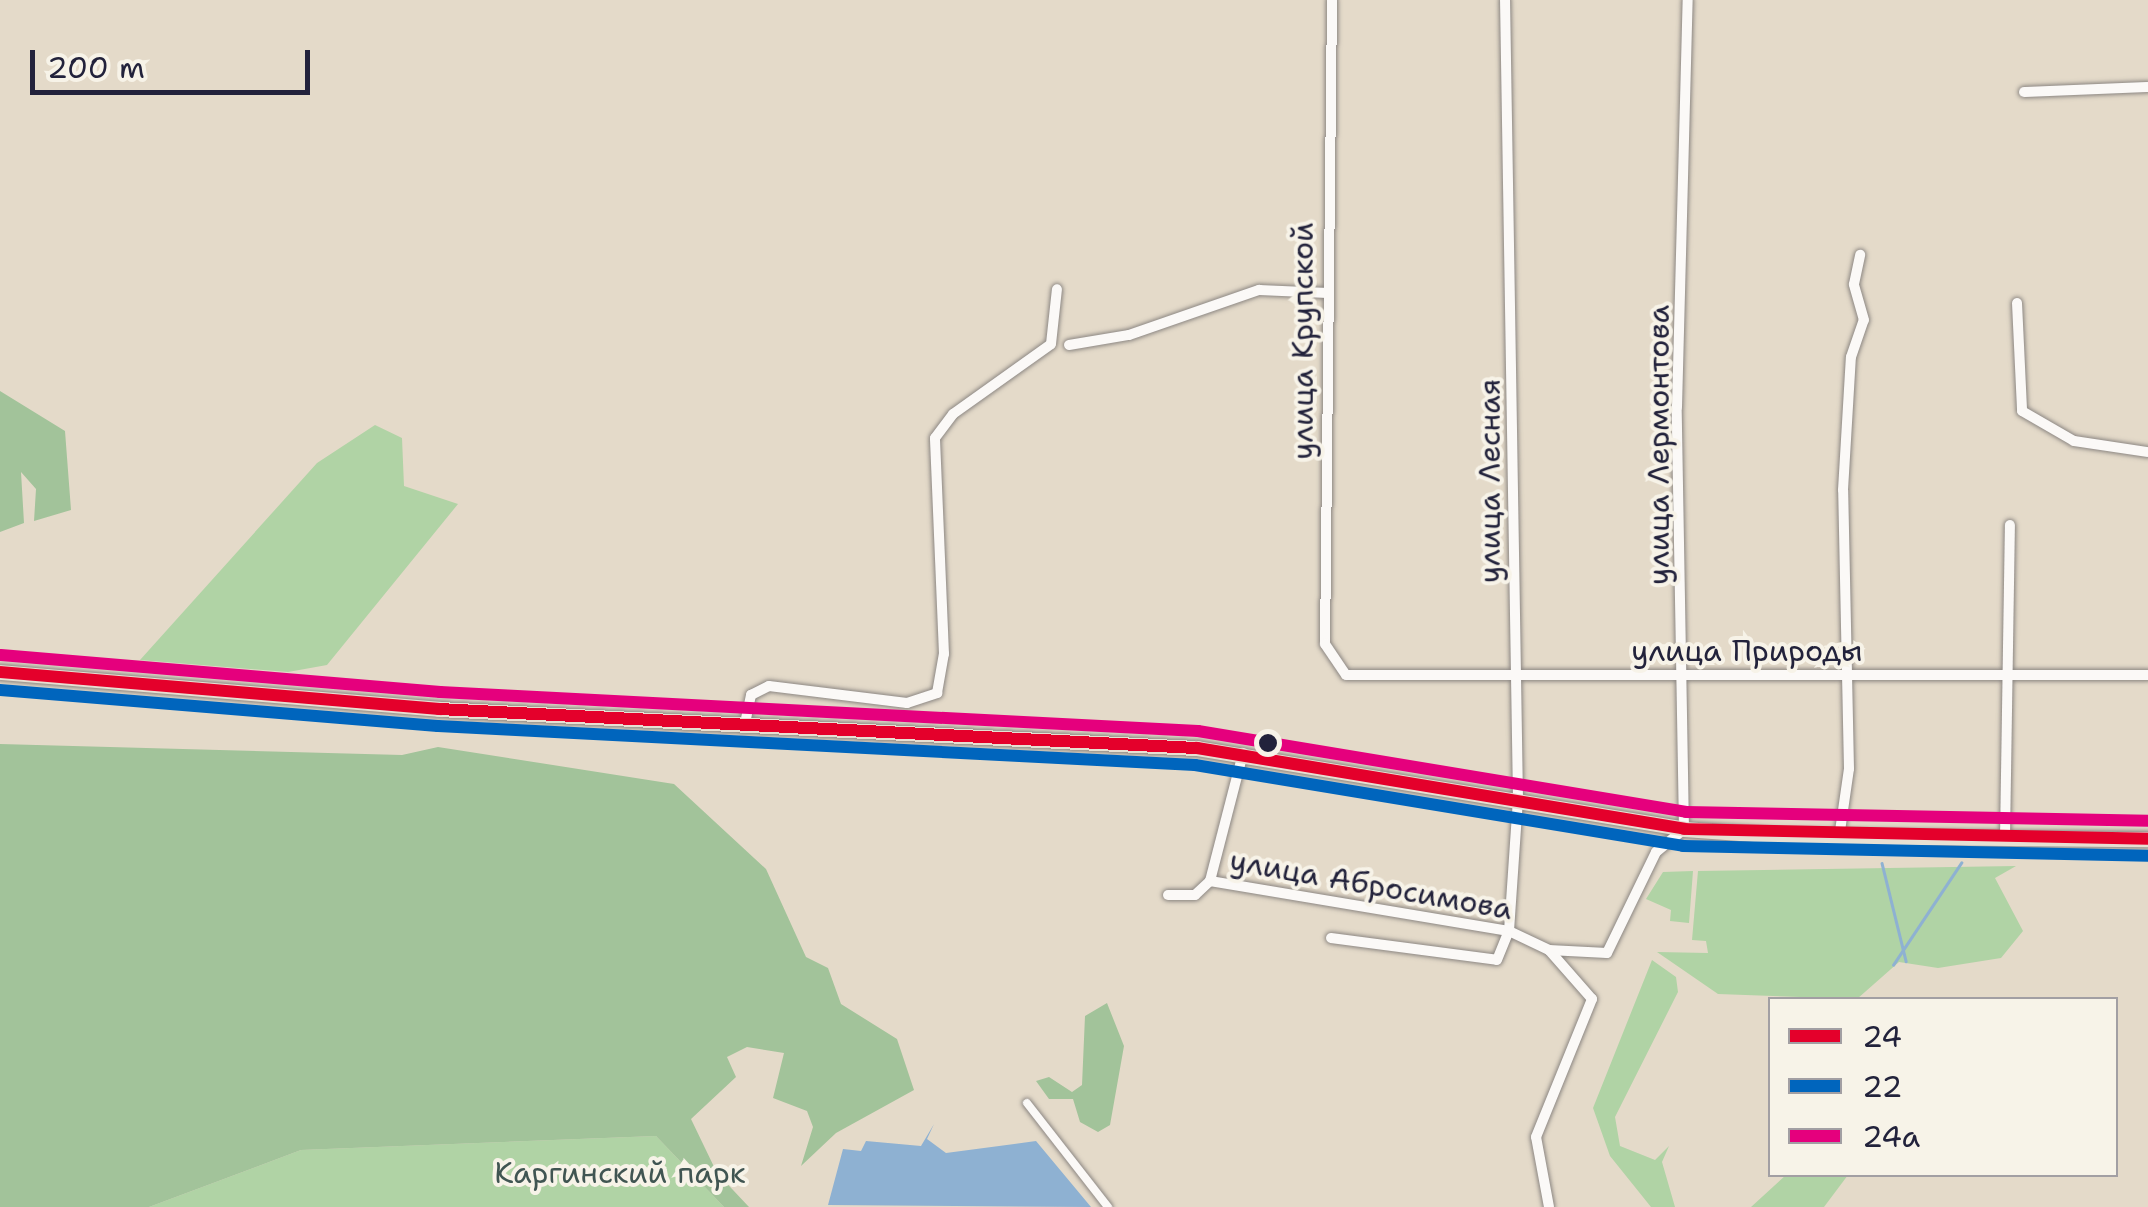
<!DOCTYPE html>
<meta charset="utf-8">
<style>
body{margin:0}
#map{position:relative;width:2148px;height:1207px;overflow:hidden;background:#e4dac9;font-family:"Shantell Sans",sans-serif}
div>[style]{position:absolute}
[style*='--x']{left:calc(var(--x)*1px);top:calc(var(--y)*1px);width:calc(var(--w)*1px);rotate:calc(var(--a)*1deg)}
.green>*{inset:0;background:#b0d3a5}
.forest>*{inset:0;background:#a2c39a}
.water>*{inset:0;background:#8eb1d2}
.stream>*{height:2.5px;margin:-1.25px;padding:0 1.25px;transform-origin:1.25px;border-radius:1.25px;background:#8eb1d2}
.roads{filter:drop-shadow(0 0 2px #8c8783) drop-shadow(0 0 2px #8c8783)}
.pedestrian>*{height:8px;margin:-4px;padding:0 4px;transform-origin:4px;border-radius:4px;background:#fbf9f7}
.minor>*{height:10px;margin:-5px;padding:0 5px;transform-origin:5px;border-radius:5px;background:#fbf9f7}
.primary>*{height:15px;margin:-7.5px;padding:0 7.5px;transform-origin:7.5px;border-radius:7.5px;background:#e7e0d2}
.bus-1>*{height:12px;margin:-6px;padding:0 6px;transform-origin:6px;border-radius:6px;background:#e4002b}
.bus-2>*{height:12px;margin:-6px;padding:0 6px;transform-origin:6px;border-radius:6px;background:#0065bd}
.bus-3>*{height:12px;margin:-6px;padding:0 6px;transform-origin:6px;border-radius:6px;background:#e5007d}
.dots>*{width:28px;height:28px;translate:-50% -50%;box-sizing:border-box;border:5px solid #f7f3e8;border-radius:50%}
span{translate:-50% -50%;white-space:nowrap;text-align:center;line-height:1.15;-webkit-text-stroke:8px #f7f3e8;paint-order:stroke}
.street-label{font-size:30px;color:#22223b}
.park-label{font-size:30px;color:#405552}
.legend{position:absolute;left:1768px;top:997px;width:350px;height:180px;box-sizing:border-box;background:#f7f3e8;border:2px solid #a29fa3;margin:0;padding:12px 18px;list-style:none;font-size:30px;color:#22223b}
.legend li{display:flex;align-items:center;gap:20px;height:50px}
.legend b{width:50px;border:2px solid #a29fa3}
.scale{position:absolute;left:30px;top:50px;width:280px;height:45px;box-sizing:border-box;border:5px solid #22223b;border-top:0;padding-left:12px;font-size:30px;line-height:35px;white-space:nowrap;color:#22223b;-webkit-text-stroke:8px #f7f3e8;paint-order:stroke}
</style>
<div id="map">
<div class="green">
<i style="clip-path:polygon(375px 425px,402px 438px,404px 486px,458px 504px,327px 665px,288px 672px,140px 660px,317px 463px)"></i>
<i style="clip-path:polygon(2016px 866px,1995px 878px,2023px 931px,2001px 958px,1938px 968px,1899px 962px,1857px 999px,1718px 994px,1657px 952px,1708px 953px,1706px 941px,1692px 940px,1698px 871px)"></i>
<i style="clip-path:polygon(1693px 871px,1689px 923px,1670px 921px,1671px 910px,1646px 899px,1663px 872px)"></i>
<i style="clip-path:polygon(1652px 960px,1676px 977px,1678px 992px,1615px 1117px,1620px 1146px,1655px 1160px,1669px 1146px,1662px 1162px,1675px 1207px,1651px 1207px,1610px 1156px,1593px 1108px)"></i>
<i style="clip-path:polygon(656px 1136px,724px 1207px,149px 1207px,301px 1150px)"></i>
<i style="clip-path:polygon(1786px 1175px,1786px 1174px,1848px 1175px,1824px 1207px,1751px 1207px)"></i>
</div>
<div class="forest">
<i style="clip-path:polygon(0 391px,65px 431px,71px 510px,34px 521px,36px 489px,21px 472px,24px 523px,0 532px)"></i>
<i style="clip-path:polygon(0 744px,402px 755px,438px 747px,674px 784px,766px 869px,806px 957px,828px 968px,841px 1004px,897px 1039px,914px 1090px,836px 1133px,801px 1166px,813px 1127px,807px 1111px,773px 1098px,784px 1053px,747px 1047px,727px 1057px,736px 1077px,691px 1119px,717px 1173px,749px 1207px,724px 1207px,656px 1136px,301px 1150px,149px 1207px,0 1207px)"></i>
<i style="clip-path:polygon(1107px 1003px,1124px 1046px,1110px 1125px,1098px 1132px,1080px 1122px,1073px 1099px,1049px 1099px,1036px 1081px,1049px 1077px,1072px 1092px,1082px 1085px,1085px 1016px)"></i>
</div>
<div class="water">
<i style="clip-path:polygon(934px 1124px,927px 1139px,946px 1153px,1036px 1141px,1091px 1207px,828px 1205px,843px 1149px,861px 1151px,866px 1141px,921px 1146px)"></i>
</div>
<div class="stream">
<i style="--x:1882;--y:863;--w:101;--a:76.2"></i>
<i style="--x:1893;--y:965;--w:123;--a:-56.3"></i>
</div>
<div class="roads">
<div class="pedestrian">
<i style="--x:1027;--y:1103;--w:132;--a:52.1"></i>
</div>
<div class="minor">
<i style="--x:1332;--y:0;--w:644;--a:90.62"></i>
<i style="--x:1325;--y:644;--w:37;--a:56"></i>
<i style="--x:1346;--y:675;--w:802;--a:0"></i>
<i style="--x:2024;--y:92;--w:124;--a:-2.3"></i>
<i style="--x:2017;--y:303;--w:108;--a:87.3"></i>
<i style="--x:2022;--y:411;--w:60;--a:30"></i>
<i style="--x:2074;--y:441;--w:75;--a:8.5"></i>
<i style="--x:1069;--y:345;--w:61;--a:-9.5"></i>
<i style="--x:1129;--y:335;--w:138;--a:-19.1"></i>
<i style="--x:1259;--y:290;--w:69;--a:2.5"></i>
<i style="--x:744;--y:728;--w:34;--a:-78"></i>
<i style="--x:751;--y:695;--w:20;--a:-27"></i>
<i style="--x:769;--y:686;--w:139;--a:7"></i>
<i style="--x:907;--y:703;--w:32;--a:-18"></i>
<i style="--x:937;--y:693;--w:40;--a:-80"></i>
<i style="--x:944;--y:654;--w:216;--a:-92.4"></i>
<i style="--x:935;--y:438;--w:30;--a:-53"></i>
<i style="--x:953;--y:414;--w:120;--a:-35.5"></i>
<i style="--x:1051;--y:344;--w:55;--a:-83.8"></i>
<i style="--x:1839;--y:838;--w:70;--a:-81.8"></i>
<i style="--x:1849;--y:769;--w:279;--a:-91.2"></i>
<i style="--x:1843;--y:490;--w:133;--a:-86.6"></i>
<i style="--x:1851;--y:357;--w:39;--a:-71"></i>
<i style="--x:1864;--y:320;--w:37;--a:-106"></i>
<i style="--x:1854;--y:284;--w:30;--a:-78"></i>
<i style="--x:2005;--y:838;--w:313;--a:-89.1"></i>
<i style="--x:1210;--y:881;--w:303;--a:9.5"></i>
<i style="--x:1509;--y:931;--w:44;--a:25.4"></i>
<i style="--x:1549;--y:950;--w:58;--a:3"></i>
<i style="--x:1607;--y:953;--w:112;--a:-64.1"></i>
<i style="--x:1656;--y:852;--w:36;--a:-39"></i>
<i style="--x:1684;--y:829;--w:422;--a:-91"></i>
<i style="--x:1677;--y:407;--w:407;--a:-88.5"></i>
<i style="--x:1168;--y:895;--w:27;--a:0"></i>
<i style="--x:1195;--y:895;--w:21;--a:-43"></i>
<i style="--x:1210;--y:881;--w:132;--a:-75.5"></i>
<i style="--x:1331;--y:938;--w:167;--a:7.5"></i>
<i style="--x:1497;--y:960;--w:31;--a:-68"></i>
<i style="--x:1509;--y:931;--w:132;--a:-86.1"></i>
<i style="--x:1518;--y:799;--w:799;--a:-90.93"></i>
<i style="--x:1549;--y:1207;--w:71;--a:-100.5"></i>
<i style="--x:1536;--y:1137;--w:149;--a:-67.9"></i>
<i style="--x:1592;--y:999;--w:65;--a:-131.3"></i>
</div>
<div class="primary">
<i style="--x:0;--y:672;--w:441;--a:4.8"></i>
<i style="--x:439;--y:709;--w:759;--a:2.95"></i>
<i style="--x:1197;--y:748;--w:494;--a:9.4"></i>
<i style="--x:1684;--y:829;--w:97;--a:4.1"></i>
<i style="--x:1781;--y:836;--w:367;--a:0.5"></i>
</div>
</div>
<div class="bus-1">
<i style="--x:0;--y:672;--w:441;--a:4.8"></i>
<i style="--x:439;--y:709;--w:759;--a:2.95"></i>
<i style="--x:1197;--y:748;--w:494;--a:9.4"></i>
<i style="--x:1684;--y:829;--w:464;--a:1.2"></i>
</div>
<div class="bus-2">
<i style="--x:0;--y:690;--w:439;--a:4.7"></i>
<i style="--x:438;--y:726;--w:758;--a:2.95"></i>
<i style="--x:1195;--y:765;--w:495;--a:9.4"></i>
<i style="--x:1683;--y:846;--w:465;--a:1.2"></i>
</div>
<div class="bus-3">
<i style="--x:1;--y:655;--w:441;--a:4.8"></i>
<i style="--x:440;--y:692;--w:759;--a:2.95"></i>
<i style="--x:1198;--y:731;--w:495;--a:9.4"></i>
<i style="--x:1686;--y:812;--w:462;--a:1.1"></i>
</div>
<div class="dots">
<i style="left:1268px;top:743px;background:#22223b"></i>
</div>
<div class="street-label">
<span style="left:1303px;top:341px;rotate:-90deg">улица Крупской</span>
<span style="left:1659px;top:445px;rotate:-90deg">улица Лермонтова</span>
<span style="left:1490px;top:481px;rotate:-90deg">улица Лесная</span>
<span style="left:1747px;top:651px">улица Природы</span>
<span style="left:1371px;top:885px;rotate:10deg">улица Абросимова</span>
</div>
<div class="park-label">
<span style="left:620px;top:1173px">Каргинский парк</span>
</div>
<ul class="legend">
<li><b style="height:12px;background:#e4002b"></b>24</li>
<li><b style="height:12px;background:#0065bd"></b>22</li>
<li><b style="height:12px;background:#e5007d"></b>24a</li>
</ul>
<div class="scale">200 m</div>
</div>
